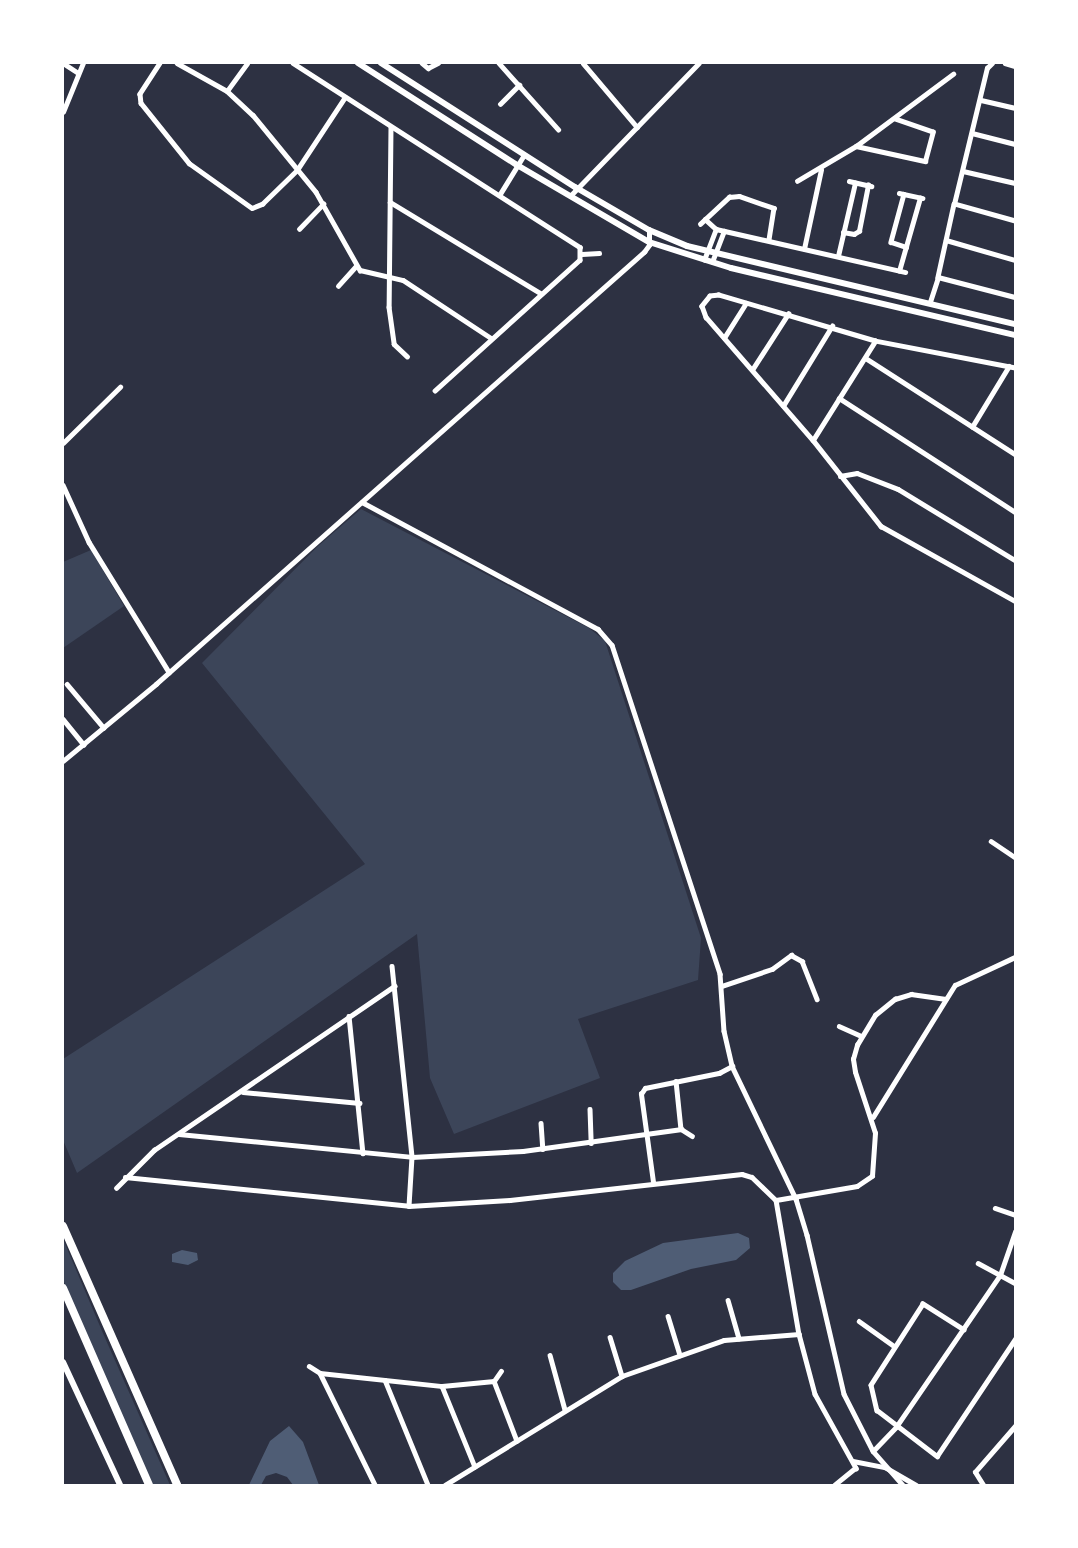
<!DOCTYPE html>
<style>
body{margin:0}
#map{position:relative;width:1078px;height:1548px;overflow:hidden;background:#2d3142;font-family:Roboto,sans-serif}
div>[style]{position:absolute}
[style*='--x']{left:calc(var(--x)*1px);top:calc(var(--y)*1px);width:calc(var(--w)*1px);rotate:calc(var(--a)*1deg)}
.green>*{inset:0;background:#3c4559}
.water>*{inset:0;background:#4f5d75}
.minor>*{height:4.5px;margin:-2.25px;padding:0 2.25px;transform-origin:2.25px;border-radius:2.25px;background:#fff}
.tertiary>*{height:6px;margin:-3px;padding:0 3px;transform-origin:3px;border-radius:3px;background:#fff}
.motorway>*{height:8px;margin:-4px;padding:0 4px;transform-origin:4px;border-radius:4px;background:#fff}
span{translate:-50% -50%;white-space:nowrap;text-align:center;line-height:1.15;-webkit-text-stroke:4.5px #fff;paint-order:stroke}
.frame{position:absolute;inset:0;border:64px solid #fff;pointer-events:none}
</style>
<div id="map">
<div class="green">
<i style="clip-path:polygon(361px 509px,589px 628px,605px 641px,701px 938px,698px 980px,578px 1019px,600px 1078px,454px 1134px,430px 1078px,417px 934px,77px 1173px,63px 1140px,63px 1059px,365px 864px,202px 663px,317px 547px)"></i>
<i style="clip-path:polygon(91px 550px,124px 606px,63px 648px,63px 562px)"></i>
<i style="clip-path:polygon(63px 1239px,102px 1331px,170px 1485px,153px 1485px,88px 1339px,63px 1280px)"></i>
</div>
<div class="water">
<i style="clip-path:polygon(738px 1233px,749px 1238px,750px 1248px,736px 1260px,691px 1269px,631px 1290px,621px 1290px,613px 1282px,613px 1273px,625px 1261px,663px 1243px)"></i>
<i style="clip-path:polygon(182px 1250px,197px 1253px,198px 1260px,188px 1265px,172px 1262px,172px 1254px)"></i>
<i style="clip-path:polygon(289px 1426px,303px 1442px,319px 1485px,293px 1485px,287px 1477px,276px 1473px,266px 1476px,261px 1485px,249px 1485px,270px 1441px)"></i>
</div>
<div class="minor">
<i style="--x:63;--y:63;--w:17;--a:33"></i>
<i style="--x:160;--y:63;--w:37;--a:123"></i>
<i style="--x:140;--y:94;--w:9;--a:84"></i>
<i style="--x:141;--y:103;--w:77;--a:51.3"></i>
<i style="--x:189;--y:163;--w:77;--a:35.5"></i>
<i style="--x:252;--y:208;--w:11;--a:-22"></i>
<i style="--x:262;--y:204;--w:49;--a:-44.2"></i>
<i style="--x:297;--y:170;--w:87;--a:-56.7"></i>
<i style="--x:177;--y:63;--w:57;--a:29.2"></i>
<i style="--x:227;--y:91;--w:35;--a:43"></i>
<i style="--x:253;--y:115;--w:99;--a:50.7"></i>
<i style="--x:316;--y:192;--w:90;--a:60.6"></i>
<i style="--x:360;--y:270;--w:44;--a:13.1"></i>
<i style="--x:403;--y:280;--w:105;--a:33.4"></i>
<i style="--x:293;--y:63;--w:341;--a:32.7"></i>
<i style="--x:580;--y:247;--w:13;--a:90"></i>
<i style="--x:580;--y:260;--w:195;--a:137.9"></i>
<i style="--x:422;--y:63;--w:8;--a:40"></i>
<i style="--x:428;--y:68;--w:11;--a:-27"></i>
<i style="--x:499;--y:63;--w:89;--a:48.2"></i>
<i style="--x:583;--y:63;--w:84;--a:49.8"></i>
<i style="--x:1005;--y:63;--w:10;--a:17"></i>
<i style="--x:227;--y:91;--w:34;--a:-54"></i>
<i style="--x:981;--y:100;--w:35;--a:13"></i>
<i style="--x:500;--y:104;--w:27;--a:-45"></i>
<i style="--x:63;--y:112;--w:53;--a:-67.8"></i>
<i style="--x:391;--y:127;--w:180;--a:90.6"></i>
<i style="--x:389;--y:307;--w:37;--a:82"></i>
<i style="--x:394;--y:344;--w:18;--a:43"></i>
<i style="--x:972;--y:133;--w:44;--a:14.3"></i>
<i style="--x:856;--y:146;--w:71;--a:12.3"></i>
<i style="--x:925;--y:161;--w:30;--a:-75"></i>
<i style="--x:933;--y:132;--w:40;--a:-161.1"></i>
<i style="--x:963;--y:171;--w:53;--a:13"></i>
<i style="--x:797;--y:181;--w:69;--a:-30.7"></i>
<i style="--x:856;--y:146;--w:121;--a:-36.6"></i>
<i style="--x:849;--y:181;--w:23;--a:13"></i>
<i style="--x:899;--y:193;--w:24;--a:12"></i>
<i style="--x:500;--y:194;--w:46;--a:-58.4"></i>
<i style="--x:904;--y:194;--w:50;--a:105.2"></i>
<i style="--x:891;--y:242;--w:16;--a:18"></i>
<i style="--x:570;--y:196;--w:185;--a:-45.9"></i>
<i style="--x:390;--y:202;--w:175;--a:31.2"></i>
<i style="--x:954;--y:204;--w:140;--a:-76.4"></i>
<i style="--x:987;--y:68;--w:7;--a:-45"></i>
<i style="--x:705;--y:219;--w:15;--a:42"></i>
<i style="--x:716;--y:229;--w:194;--a:12.8"></i>
<i style="--x:1015;--y:221;--w:63;--a:-164.4"></i>
<i style="--x:954;--y:204;--w:75;--a:102.4"></i>
<i style="--x:938;--y:277;--w:80;--a:14.6"></i>
<i style="--x:700;--y:224;--w:40;--a:-43"></i>
<i style="--x:729;--y:197;--w:10;--a:-6"></i>
<i style="--x:739;--y:196;--w:37;--a:19"></i>
<i style="--x:774;--y:208;--w:32;--a:99"></i>
<i style="--x:299;--y:229;--w:35;--a:-46"></i>
<i style="--x:843;--y:232;--w:11;--a:10"></i>
<i style="--x:854;--y:234;--w:6;--a:-31"></i>
<i style="--x:859;--y:231;--w:47;--a:-78.9"></i>
<i style="--x:946;--y:240;--w:72;--a:16.2"></i>
<i style="--x:804;--y:249;--w:81;--a:-77.9"></i>
<i style="--x:582;--y:254;--w:17;--a:-3"></i>
<i style="--x:838;--y:256;--w:75;--a:-76.9"></i>
<i style="--x:704;--y:260;--w:33;--a:-69"></i>
<i style="--x:712;--y:262;--w:33;--a:-69"></i>
<i style="--x:899;--y:271;--w:76;--a:-74"></i>
<i style="--x:338;--y:286;--w:27;--a:-48"></i>
<i style="--x:930;--y:302;--w:26;--a:-72"></i>
<i style="--x:724;--y:338;--w:41;--a:-57.8"></i>
<i style="--x:867;--y:359;--w:176;--a:32.7"></i>
<i style="--x:1015;--y:368;--w:143;--a:-169.1"></i>
<i style="--x:875;--y:341;--w:163;--a:-163.6"></i>
<i style="--x:719;--y:295;--w:9;--a:174"></i>
<i style="--x:710;--y:296;--w:13;--a:129"></i>
<i style="--x:702;--y:306;--w:12;--a:70"></i>
<i style="--x:706;--y:317;--w:163;--a:49"></i>
<i style="--x:813;--y:440;--w:110;--a:51.7"></i>
<i style="--x:881;--y:526;--w:154;--a:29.2"></i>
<i style="--x:752;--y:370;--w:67;--a:-57.3"></i>
<i style="--x:839;--y:398;--w:210;--a:32.9"></i>
<i style="--x:783;--y:406;--w:94;--a:-58.5"></i>
<i style="--x:972;--y:427;--w:71;--a:-58.8"></i>
<i style="--x:813;--y:440;--w:117;--a:-57.9"></i>
<i style="--x:63;--y:443;--w:80;--a:-44.5"></i>
<i style="--x:840;--y:476;--w:17;--a:-10"></i>
<i style="--x:857;--y:473;--w:44;--a:21.3"></i>
<i style="--x:898;--y:489;--w:137;--a:31.3"></i>
<i style="--x:63;--y:485;--w:63;--a:65.5"></i>
<i style="--x:89;--y:542;--w:153;--a:58.4"></i>
<i style="--x:362;--y:502;--w:268;--a:28.3"></i>
<i style="--x:598;--y:629;--w:21;--a:49"></i>
<i style="--x:612;--y:645;--w:346;--a:71.8"></i>
<i style="--x:720;--y:974;--w:57;--a:86"></i>
<i style="--x:724;--y:1031;--w:36;--a:77"></i>
<i style="--x:732;--y:1066;--w:148;--a:64.3"></i>
<i style="--x:796;--y:1199;--w:38;--a:73"></i>
<i style="--x:807;--y:1235;--w:163;--a:76.9"></i>
<i style="--x:844;--y:1394;--w:64;--a:63"></i>
<i style="--x:873;--y:1451;--w:45;--a:48.6"></i>
<i style="--x:67;--y:684;--w:57;--a:49.9"></i>
<i style="--x:63;--y:719;--w:33;--a:51"></i>
<i style="--x:63;--y:761;--w:121;--a:-39.6"></i>
<i style="--x:156;--y:684;--w:652;--a:-41.52"></i>
<i style="--x:644;--y:252;--w:9;--a:-54"></i>
<i style="--x:649;--y:245;--w:15;--a:-90"></i>
<i style="--x:991;--y:841;--w:29;--a:34"></i>
<i style="--x:392;--y:966;--w:192;--a:84"></i>
<i style="--x:412;--y:1157;--w:49;--a:93.5"></i>
<i style="--x:722;--y:986;--w:53;--a:-18.8"></i>
<i style="--x:772;--y:969;--w:24;--a:-36"></i>
<i style="--x:791;--y:955;--w:13;--a:29"></i>
<i style="--x:802;--y:961;--w:41;--a:68.5"></i>
<i style="--x:349;--y:1016;--w:138;--a:84.2"></i>
<i style="--x:839;--y:1026;--w:24;--a:24"></i>
<i style="--x:676;--y:1081;--w:48;--a:84.1"></i>
<i style="--x:243;--y:1092;--w:117;--a:5.4"></i>
<i style="--x:590;--y:1109;--w:34;--a:88"></i>
<i style="--x:873;--y:1117;--w:155;--a:-58.2"></i>
<i style="--x:955;--y:985;--w:66;--a:-25"></i>
<i style="--x:541;--y:1123;--w:26;--a:86"></i>
<i style="--x:179;--y:1134;--w:234;--a:5.6"></i>
<i style="--x:412;--y:1157;--w:111;--a:-3.1"></i>
<i style="--x:523;--y:1151;--w:160;--a:-7.9"></i>
<i style="--x:681;--y:1129;--w:13;--a:32"></i>
<i style="--x:125;--y:1177;--w:285;--a:5.8"></i>
<i style="--x:409;--y:1206;--w:101;--a:-3.4"></i>
<i style="--x:510;--y:1200;--w:233;--a:-6.4"></i>
<i style="--x:742;--y:1174;--w:10;--a:17"></i>
<i style="--x:752;--y:1177;--w:33;--a:44"></i>
<i style="--x:776;--y:1200;--w:136;--a:80.3"></i>
<i style="--x:799;--y:1334;--w:62;--a:75.1"></i>
<i style="--x:815;--y:1394;--w:85;--a:61"></i>
<i style="--x:856;--y:1468;--w:27;--a:141"></i>
<i style="--x:653;--y:1182;--w:89;--a:-97.8"></i>
<i style="--x:641;--y:1094;--w:7;--a:-56"></i>
<i style="--x:645;--y:1088;--w:76;--a:-11.5"></i>
<i style="--x:719;--y:1073;--w:15;--a:-28"></i>
<i style="--x:116;--y:1188;--w:54;--a:-45"></i>
<i style="--x:154;--y:1150;--w:291;--a:-34.3"></i>
<i style="--x:776;--y:1200;--w:82;--a:-9.8"></i>
<i style="--x:857;--y:1186;--w:18;--a:-34"></i>
<i style="--x:872;--y:1176;--w:43;--a:-86"></i>
<i style="--x:875;--y:1133;--w:64;--a:-108.2"></i>
<i style="--x:855;--y:1072;--w:13;--a:-99"></i>
<i style="--x:853;--y:1059;--w:15;--a:-74"></i>
<i style="--x:857;--y:1045;--w:35;--a:-59"></i>
<i style="--x:875;--y:1015;--w:26;--a:-39"></i>
<i style="--x:895;--y:999;--w:17;--a:-17"></i>
<i style="--x:911;--y:994;--w:35;--a:8"></i>
<i style="--x:995;--y:1208;--w:21;--a:19"></i>
<i style="--x:978;--y:1263;--w:42;--a:28.4"></i>
<i style="--x:728;--y:1300;--w:40;--a:74"></i>
<i style="--x:668;--y:1316;--w:41;--a:72.9"></i>
<i style="--x:859;--y:1321;--w:43;--a:35.5"></i>
<i style="--x:964;--y:1330;--w:49;--a:-147.6"></i>
<i style="--x:923;--y:1304;--w:96;--a:122.7"></i>
<i style="--x:871;--y:1385;--w:26;--a:77"></i>
<i style="--x:877;--y:1410;--w:76;--a:37.5"></i>
<i style="--x:937;--y:1456;--w:141;--a:-56.3"></i>
<i style="--x:610;--y:1337;--w:41;--a:72.9"></i>
<i style="--x:550;--y:1355;--w:57;--a:74.7"></i>
<i style="--x:309;--y:1366;--w:13;--a:32"></i>
<i style="--x:320;--y:1373;--w:123;--a:6.1"></i>
<i style="--x:442;--y:1386;--w:52;--a:-5.5"></i>
<i style="--x:494;--y:1381;--w:12;--a:-55"></i>
<i style="--x:320;--y:1373;--w:125;--a:63.8"></i>
<i style="--x:385;--y:1380;--w:113;--a:67.7"></i>
<i style="--x:494;--y:1381;--w:64;--a:69"></i>
<i style="--x:442;--y:1386;--w:87;--a:67.8"></i>
<i style="--x:873;--y:1451;--w:33;--a:-46"></i>
<i style="--x:896;--y:1427;--w:184;--a:-55.6"></i>
<i style="--x:1000;--y:1275;--w:46;--a:-70.8"></i>
<i style="--x:853;--y:1461;--w:33;--a:11"></i>
<i style="--x:885;--y:1467;--w:36;--a:30"></i>
<i style="--x:445;--y:1485;--w:208;--a:-31.6"></i>
<i style="--x:622;--y:1376;--w:108;--a:-19.4"></i>
<i style="--x:724;--y:1340;--w:75;--a:-4.6"></i>
<i style="--x:983;--y:1485;--w:15;--a:-122"></i>
<i style="--x:975;--y:1472;--w:61;--a:-49"></i>
</div>
<div class="tertiary">
<i style="--x:358;--y:63;--w:189;--a:32.7"></i>
<i style="--x:517;--y:165;--w:153;--a:30.3"></i>
<i style="--x:649;--y:242;--w:86;--a:17.6"></i>
<i style="--x:731;--y:268;--w:292;--a:13.3"></i>
<i style="--x:381;--y:63;--w:230;--a:32.6"></i>
<i style="--x:575;--y:187;--w:86;--a:30.2"></i>
<i style="--x:649;--y:230;--w:41;--a:22.8"></i>
<i style="--x:687;--y:246;--w:337;--a:13.4"></i>
<i style="--x:63;--y:1362;--w:136;--a:65.1"></i>
</div>
<div class="motorway">
<i style="--x:63;--y:1226;--w:283;--a:66.2"></i>
<i style="--x:63;--y:1288;--w:215;--a:66.4"></i>
</div>
<div class="frame"></div>
</div>
